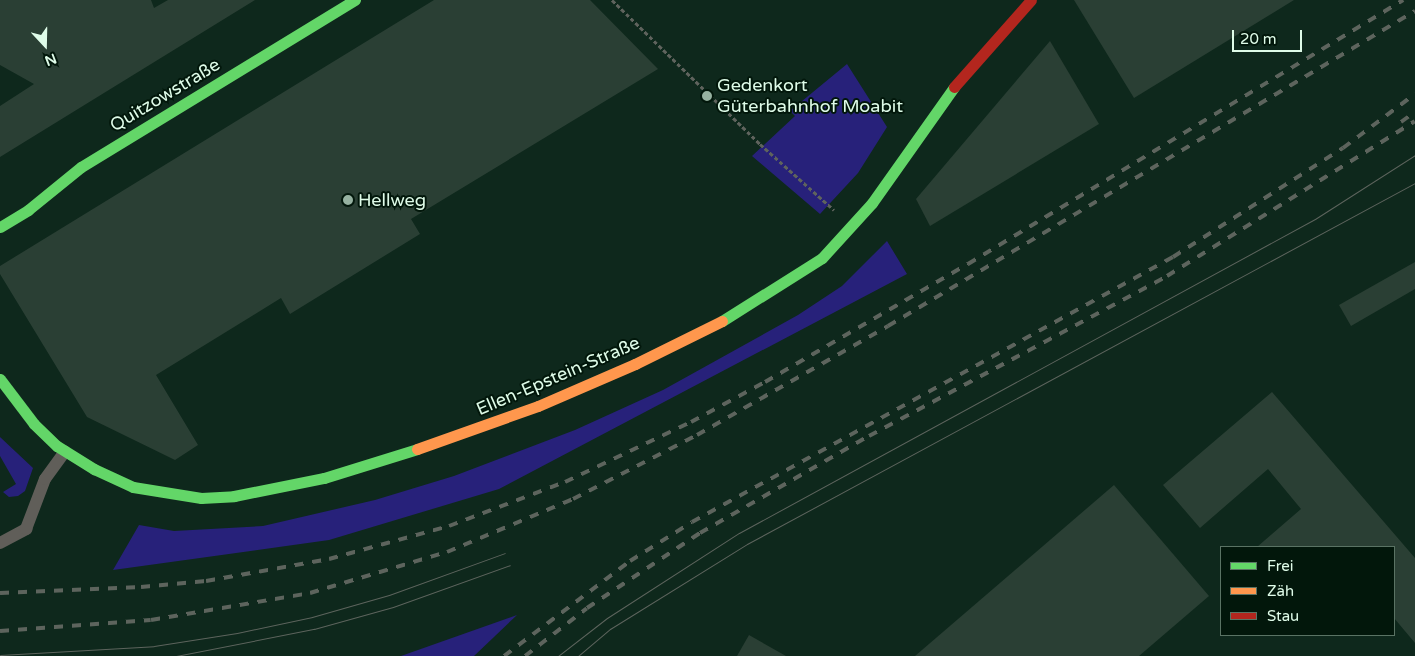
<!DOCTYPE html>
<meta charset="utf-8">
<style>
body{margin:0}
#map{position:relative;width:1415px;height:656px;overflow:hidden;background:#0e281c;font-family:"Varela Round",sans-serif}
div>[style]{position:absolute}
[style*='--x']{left:calc(var(--x)*1px);top:calc(var(--y)*1px);width:calc(var(--w)*1px);rotate:calc(var(--a)*1deg)}
.green>*{inset:0;background:#27217a}
.building>*{inset:0;background:#2a3f34}
.path>*{height:3px;margin-top:-1.5px;transform-origin:0;background:repeating-linear-gradient(90deg,#5f635d 0 4px,transparent 0 6.5px)}
.lane>*{height:12px;margin:-6px;padding:0 6px;transform-origin:6px;border-radius:6px;background:#605e59}
.fast>*{height:11px;margin:-5.5px;padding:0 5.5px;transform-origin:5.5px;border-radius:5.5px;background:#63d668}
.slow>*{height:11px;margin:-5.5px;padding:0 5.5px;transform-origin:5.5px;border-radius:5.5px;background:#ff974d}
.jam>*{height:11px;margin:-5.5px;padding:0 5.5px;transform-origin:5.5px;border-radius:5.5px;background:#b3261e}
.tram>*{height:1px;margin:-0.5px;padding:0 0.5px;transform-origin:0.5px;border-radius:0.5px;background:#5d645d}
.rail>*{height:4px;margin-top:-2px;transform-origin:0;background:repeating-linear-gradient(90deg,#5d645d 0 9px,transparent 0 18px)}
.dots>*{width:14px;height:14px;translate:-50% -50%;box-sizing:border-box;border:2px solid #02170b;border-radius:50%}
span{translate:-50% -50%;white-space:nowrap;text-align:center;line-height:1.15;-webkit-text-stroke:4px #02170b;paint-order:stroke}
.poi-label{font-size:18px;color:#dffce9}
.left{translate:0 -50%;text-align:left}
.street-label{font-size:18px;color:#dffce9}
.legend{position:absolute;left:1220px;top:546px;width:175px;height:90px;box-sizing:border-box;background:#02170b;border:1px solid #5a7364;margin:0;padding:6px 9px;list-style:none;font-size:15px;color:#dffce9}
.legend li{display:flex;align-items:center;gap:10px;height:25px}
.legend b{width:25px;border:1px solid #5a7364}
.north{position:absolute;left:20px;top:20px;width:50px;height:50px;-webkit-text-stroke:4px #02170b;paint-order:stroke;rotate:159deg;font-size:14px;font-weight:700;line-height:20px;text-align:center;color:#dffce9}
.north::after{content:'';display:block;margin:auto;width:18px;height:22px;background:#dffce9;clip-path:polygon(50% 0,100% 100%,50% 72%,0 100%)}
.scale{position:absolute;left:1232px;top:30px;width:70px;height:22px;box-sizing:border-box;border:2px solid #dffce9;border-top:0;padding-left:6px;font-size:15px;line-height:18px;white-space:nowrap;color:#dffce9;-webkit-text-stroke:4px #02170b;paint-order:stroke}
</style>
<div id="map">
<div class="green">
<i style="clip-path:polygon(847px 64px,887px 127px,858px 173px,820px 214px,752px 156px,795px 116px,790px 111px)"></i>
<i style="clip-path:polygon(887px 241px,907px 274px,499px 489px,329px 540px,113px 570px,139px 525px,174px 531px,263px 526px,375px 500px,454px 476px,575px 430px,663px 390px,798px 315px,842px 286px)"></i>
<i style="clip-path:polygon(0 437px,33px 468px,25px 491px,18px 496px,9px 497px,3px 492px,16px 484px,0 456px)"></i>
<i style="clip-path:polygon(517px 615px,474px 656px,401px 656px)"></i>
</div>
<div class="building">
<i style="clip-path:polygon(0 0,151px 0,154px 8px,168px 0,255px 0,0 157px,0 106px,34px 84px,0 65px)"></i>
<i style="clip-path:polygon(434px 0,590px 0,658px 69px,411px 219px,420px 234px,290px 314px,281px 298px,156px 375px,198px 445px,175px 460px,87px 417px,0 274px,0 266px)"></i>
<i style="clip-path:polygon(1074px 0,1294px 0,1134px 98px)"></i>
<i style="clip-path:polygon(1050px 41px,1099px 124px,930px 226px,916px 199px)"></i>
<i style="clip-path:polygon(1415px 262px,1415px 289px,1351px 326px,1339px 305px)"></i>
<i style="clip-path:polygon(1272px 392px,1415px 558px,1415px 643px,1394px 618px,1394px 547px,1257px 547px,1301px 509px,1268px 469px,1200px 528px,1163px 485px)"></i>
<i style="clip-path:polygon(1114px 485px,1209px 596px,1139px 656px,915px 656px)"></i>
<i style="clip-path:polygon(749px 635px,786px 656px,737px 656px)"></i>
</div>
<div class="path">
<i style="--x:612;--y:0;--w:206;--a:44.2"></i>
<i style="--x:760;--y:144;--w:99;--a:41.7"></i>
</div>
<div class="lane">
<i style="--x:0;--y:543;--w:30;--a:-28"></i>
<i style="--x:26;--y:529;--w:53;--a:-69.2"></i>
<i style="--x:45;--y:479;--w:34;--a:-54"></i>
</div>
<div class="fast">
<i style="--x:0;--y:227;--w:33;--a:-31"></i>
<i style="--x:28;--y:210;--w:68;--a:-39.1"></i>
<i style="--x:81;--y:167;--w:321;--a:-31.4"></i>
<i style="--x:722;--y:321;--w:118;--a:-32.2"></i>
<i style="--x:822;--y:258;--w:74;--a:-47.7"></i>
<i style="--x:872;--y:203;--w:142;--a:-54.7"></i>
<i style="--x:0;--y:379;--w:56;--a:52.9"></i>
<i style="--x:34;--y:424;--w:32;--a:44"></i>
<i style="--x:57;--y:446;--w:44;--a:31.9"></i>
<i style="--x:94;--y:469;--w:43;--a:24.8"></i>
<i style="--x:133;--y:487;--w:69;--a:9.2"></i>
<i style="--x:201;--y:498;--w:33;--a:-3"></i>
<i style="--x:234;--y:496;--w:92;--a:-11.3"></i>
<i style="--x:324;--y:478;--w:97;--a:-17.3"></i>
</div>
<div class="slow">
<i style="--x:417;--y:449;--w:128;--a:-19.6"></i>
<i style="--x:538;--y:406;--w:106;--a:-23.4"></i>
<i style="--x:635;--y:364;--w:97;--a:-26.3"></i>
</div>
<div class="jam">
<i style="--x:954;--y:87;--w:116;--a:-48.5"></i>
</div>
<div class="tram">
<i style="--x:0;--y:655;--w:154;--a:-3.3"></i>
<i style="--x:154;--y:646;--w:84;--a:-8.9"></i>
<i style="--x:237;--y:633;--w:77;--a:-12"></i>
<i style="--x:312;--y:617;--w:80;--a:-15.9"></i>
<i style="--x:389;--y:595;--w:123;--a:-19.9"></i>
<i style="--x:176;--y:656;--w:141;--a:-11.1"></i>
<i style="--x:314;--y:629;--w:82;--a:-15.6"></i>
<i style="--x:393;--y:607;--w:124;--a:-19.7"></i>
<i style="--x:558;--y:656;--w:62;--a:-37.8"></i>
<i style="--x:607;--y:618;--w:157;--a:-32.8"></i>
<i style="--x:739;--y:533;--w:656;--a:-28.6"></i>
<i style="--x:1315;--y:219;--w:119;--a:-32.6"></i>
<i style="--x:578;--y:656;--w:42;--a:-40.2"></i>
<i style="--x:610;--y:629;--w:161;--a:-31.8"></i>
<i style="--x:747;--y:544;--w:759;--a:-28.39"></i>
</div>
<div class="rail">
<i style="--x:1401;--y:122;--w:17;--a:-36"></i>
<i style="--x:0;--y:593;--w:141;--a:-2.4"></i>
<i style="--x:141;--y:587;--w:65;--a:-5.3"></i>
<i style="--x:206;--y:581;--w:125;--a:-10.1"></i>
<i style="--x:329;--y:559;--w:124;--a:-15.4"></i>
<i style="--x:449;--y:526;--w:124;--a:-20.8"></i>
<i style="--x:565;--y:482;--w:140;--a:-25.5"></i>
<i style="--x:691;--y:422;--w:84;--a:-28.4"></i>
<i style="--x:765;--y:382;--w:235;--a:-30.2"></i>
<i style="--x:968;--y:264;--w:509;--a:-31.25"></i>
<i style="--x:0;--y:631;--w:151;--a:-4.2"></i>
<i style="--x:151;--y:620;--w:161;--a:-9.6"></i>
<i style="--x:310;--y:593;--w:143;--a:-16.7"></i>
<i style="--x:447;--y:552;--w:137;--a:-22.8"></i>
<i style="--x:573;--y:499;--w:140;--a:-27.3"></i>
<i style="--x:697;--y:435;--w:220;--a:-29.7"></i>
<i style="--x:888;--y:326;--w:614;--a:-30.87"></i>
<i style="--x:504;--y:656;--w:158;--a:-37"></i>
<i style="--x:630;--y:561;--w:73;--a:-32.2"></i>
<i style="--x:692;--y:522;--w:549;--a:-28.85"></i>
<i style="--x:1173;--y:257;--w:202;--a:-32.7"></i>
<i style="--x:1343;--y:148;--w:90;--a:-36.9"></i>
<i style="--x:525;--y:656;--w:78;--a:-37.7"></i>
<i style="--x:587;--y:608;--w:136;--a:-33.6"></i>
<i style="--x:700;--y:533;--w:195;--a:-29.9"></i>
<i style="--x:869;--y:436;--w:338;--a:-28.2"></i>
<i style="--x:1167;--y:276;--w:292;--a:-32"></i>
</div>
<div class="dots">
<i style="left:707px;top:96px;background:#96b2a1"></i>
<i style="left:348px;top:200px;background:#96b2a1"></i>
</div>
<div class="poi-label">
<span class="left" style="left:717px;top:96px">Gedenkort<br>Güterbahnhof Moabit</span>
<span class="left" style="left:358px;top:200px">Hellweg</span>
</div>
<div class="street-label">
<span style="left:165px;top:95px;rotate:-31deg">Quitzowstraße</span>
<span style="left:558px;top:376px;rotate:-23deg">Ellen-Epstein-Straße</span>
</div>
<ul class="legend">
<li><b style="height:6px;background:#63d668"></b>Frei</li>
<li><b style="height:6px;background:#ff974d"></b>Zäh</li>
<li><b style="height:6px;background:#b3261e"></b>Stau</li>
</ul>
<div class="north">N</div>
<div class="scale">20 m</div>
</div>
